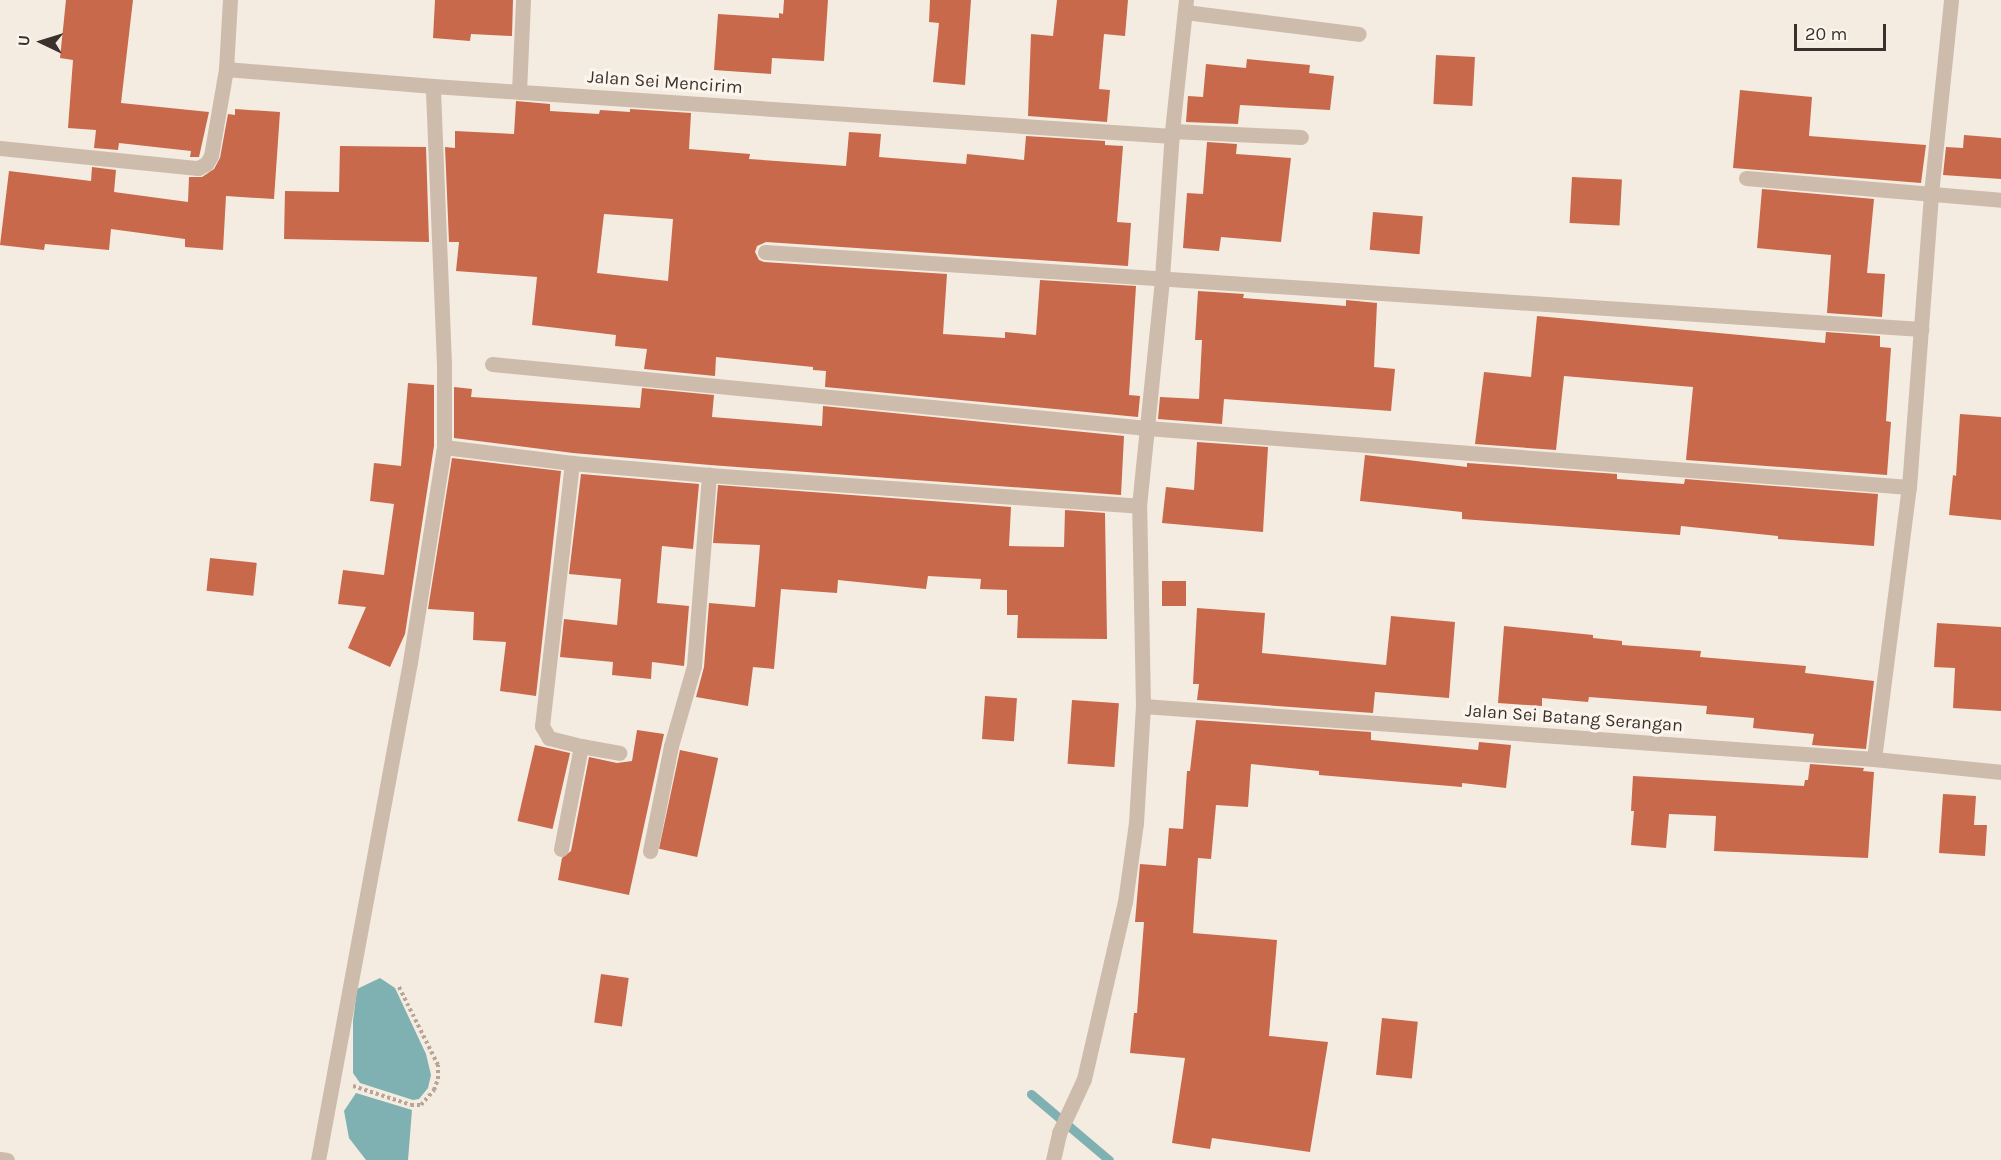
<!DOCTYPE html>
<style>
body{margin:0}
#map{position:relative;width:2001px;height:1160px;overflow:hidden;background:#f4ebe1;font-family:Karla,sans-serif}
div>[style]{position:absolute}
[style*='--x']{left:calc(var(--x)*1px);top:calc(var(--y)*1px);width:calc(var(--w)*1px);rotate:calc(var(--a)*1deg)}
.water>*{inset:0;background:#7fb0b2}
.stream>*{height:9px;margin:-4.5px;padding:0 4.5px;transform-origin:4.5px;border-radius:4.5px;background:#7fb0b2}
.building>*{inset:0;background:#c8694b;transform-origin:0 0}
.path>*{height:4px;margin-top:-2px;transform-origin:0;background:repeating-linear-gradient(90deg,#b9a596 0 3px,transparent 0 6px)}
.street>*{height:15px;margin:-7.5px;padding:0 7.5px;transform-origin:7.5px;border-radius:7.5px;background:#cdbbac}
span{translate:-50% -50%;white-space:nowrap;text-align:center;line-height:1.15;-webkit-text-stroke:6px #fbf5ee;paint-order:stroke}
.street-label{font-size:18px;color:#3b302b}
.north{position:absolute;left:12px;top:12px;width:60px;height:60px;-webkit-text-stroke:4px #fbf5ee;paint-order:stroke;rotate:274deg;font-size:16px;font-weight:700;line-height:24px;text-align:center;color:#3b302b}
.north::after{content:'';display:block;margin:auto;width:21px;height:27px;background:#3b302b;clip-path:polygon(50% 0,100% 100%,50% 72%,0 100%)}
.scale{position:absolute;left:1794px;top:24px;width:92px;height:27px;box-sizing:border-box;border:3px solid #3b302b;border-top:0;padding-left:8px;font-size:18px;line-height:21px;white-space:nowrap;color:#3b302b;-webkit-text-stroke:4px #fbf5ee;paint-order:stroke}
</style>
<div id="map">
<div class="water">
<i style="clip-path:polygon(380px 978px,395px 988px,426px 1054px,431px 1075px,428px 1088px,419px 1099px,413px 1100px,360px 1083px,353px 1073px,353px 1021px,357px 989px)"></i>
<i style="clip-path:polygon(356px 1093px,412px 1110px,408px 1160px,366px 1160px,349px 1138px,344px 1111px)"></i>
</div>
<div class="stream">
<i style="--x:1031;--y:1094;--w:102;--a:40.2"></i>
</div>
<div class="building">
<i style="clip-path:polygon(66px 0,133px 0,121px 103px,209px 112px,199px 157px,190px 157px,191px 151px,119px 143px,118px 150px,94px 148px,96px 130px,68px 128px,73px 60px,60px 58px)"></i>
<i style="clip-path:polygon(435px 0,513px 0,512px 36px,471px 34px,470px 41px,433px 38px)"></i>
<i style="clip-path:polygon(784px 0,828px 0,824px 61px,772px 58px,771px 74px,714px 70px,718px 14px,779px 18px,779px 13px,783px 14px)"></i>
<i style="clip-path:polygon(930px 0,971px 0,965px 85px,933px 82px,939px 23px,929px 22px)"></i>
<i style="clip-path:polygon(1057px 0,1128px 0,1125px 36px,1104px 34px,1099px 89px,1110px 90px,1107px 122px,1028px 116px,1031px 34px,1053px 36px)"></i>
<i style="left:1436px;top:55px;width:39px;height:49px;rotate:3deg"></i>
<i style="clip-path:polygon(1247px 59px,1310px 65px,1309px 73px,1334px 76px,1330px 110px,1240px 105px,1238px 124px,1186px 122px,1188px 96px,1203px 97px,1206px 64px,1246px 68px)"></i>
<i style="clip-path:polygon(1740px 90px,1812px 97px,1809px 136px,1926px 145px,1921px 183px,1733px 168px)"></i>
<i style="clip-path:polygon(evenodd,516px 101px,550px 104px,550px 111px,599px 114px,600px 110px,630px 112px,630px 109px,691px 113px,689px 149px,750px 154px,749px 159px,846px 166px,849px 132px,881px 134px,879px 157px,966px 164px,967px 154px,1024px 160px,1026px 136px,1105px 141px,1105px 145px,1123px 146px,1117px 222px,1131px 223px,1128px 266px,766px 242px,757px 246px,755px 252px,759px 260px,764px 262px,947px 274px,943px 334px,1005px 338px,1005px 332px,1036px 335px,1040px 280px,1136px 286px,1129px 395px,1140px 396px,1138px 417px,825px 387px,826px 371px,813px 370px,813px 367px,716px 357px,715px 376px,644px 369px,647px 349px,615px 346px,616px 335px,532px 325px,537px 277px,456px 271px,459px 242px,449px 242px,445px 147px,455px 148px,455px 131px,514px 134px,516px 101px,604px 214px,673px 219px,668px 281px,597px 273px,604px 214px)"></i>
<i style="clip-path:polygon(235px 109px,280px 112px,274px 199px,226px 196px,223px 250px,185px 247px,185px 239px,111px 229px,109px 250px,45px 244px,44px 250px,0 245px,9px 171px,91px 181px,92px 167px,116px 170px,114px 192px,188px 202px,189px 177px,202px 177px,214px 169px,220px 158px,228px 114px,235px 115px)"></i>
<i style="clip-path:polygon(1964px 135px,2001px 138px,2001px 179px,1943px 175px,1946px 147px,1963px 148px)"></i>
<i style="clip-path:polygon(1207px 142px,1237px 144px,1236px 154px,1291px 158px,1281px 242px,1221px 237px,1219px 251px,1183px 248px,1187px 193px,1203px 194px)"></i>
<i style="clip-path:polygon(340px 146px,426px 147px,429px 242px,284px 239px,285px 191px,339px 192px)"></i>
<i style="left:1572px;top:177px;width:50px;height:46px;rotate:3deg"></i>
<i style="clip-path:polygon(1762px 189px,1874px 199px,1867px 273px,1885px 274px,1882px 317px,1827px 313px,1831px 255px,1757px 248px)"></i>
<i style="left:1373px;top:212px;width:50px;height:38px;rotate:5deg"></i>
<i style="clip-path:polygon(1198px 291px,1244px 294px,1243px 298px,1346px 306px,1346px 300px,1377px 303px,1374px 367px,1395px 369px,1391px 411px,1224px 399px,1222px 424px,1158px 419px,1160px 397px,1199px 399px,1202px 340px,1195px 340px)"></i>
<i style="clip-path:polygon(1537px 316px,1825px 343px,1826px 332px,1880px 336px,1880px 347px,1891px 348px,1886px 421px,1891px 422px,1887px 475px,1686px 460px,1693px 387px,1564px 376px,1556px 450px,1475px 444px,1484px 372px,1531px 377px)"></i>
<i style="clip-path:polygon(408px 383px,434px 385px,434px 446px,405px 634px,390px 667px,348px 648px,366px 607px,338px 604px,343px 570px,384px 575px,394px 504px,370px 501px,374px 463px,401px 466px)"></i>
<i style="clip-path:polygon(454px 387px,472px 389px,471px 397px,640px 408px,642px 388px,714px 395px,712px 417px,822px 426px,823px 406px,1124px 436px,1121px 495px,710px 465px,573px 453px,454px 438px)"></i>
<i style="clip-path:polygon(1960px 414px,2001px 417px,2001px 520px,1949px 515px,1953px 475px,1956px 476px)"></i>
<i style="clip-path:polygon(1197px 442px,1268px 447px,1263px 532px,1162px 523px,1166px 487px,1194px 490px)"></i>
<i style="clip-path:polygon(1365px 455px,1467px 467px,1467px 463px,1617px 474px,1617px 479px,1684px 484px,1685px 479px,1878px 494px,1874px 546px,1778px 539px,1778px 536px,1681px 526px,1680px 535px,1462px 519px,1462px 512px,1360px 501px)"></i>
<i style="clip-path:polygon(452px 458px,561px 471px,536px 696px,500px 691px,506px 642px,473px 640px,474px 612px,428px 609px)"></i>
<i style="clip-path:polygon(581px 474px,699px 484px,693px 549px,662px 546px,657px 603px,689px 606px,684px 666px,652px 662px,651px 679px,612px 675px,613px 662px,560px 657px,564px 619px,617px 625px,621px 579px,569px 574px)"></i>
<i style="clip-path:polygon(718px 485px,1011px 507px,1009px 546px,1064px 547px,1065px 510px,1105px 513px,1107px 639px,1017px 638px,1018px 615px,1007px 615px,1007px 590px,980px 589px,981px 579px,928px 576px,926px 589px,838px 580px,837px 593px,781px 589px,774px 669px,753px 667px,748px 706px,696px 697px,704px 667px,709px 603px,755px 607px,760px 545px,713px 543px)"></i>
<i style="left:210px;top:558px;width:47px;height:33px;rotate:6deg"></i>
<i style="left:1162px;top:581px;width:24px;height:25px"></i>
<i style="clip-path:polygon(1197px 608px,1265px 613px,1262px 653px,1386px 665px,1391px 616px,1455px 622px,1449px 698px,1375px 692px,1373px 713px,1197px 700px,1199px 684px,1193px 684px)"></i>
<i style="clip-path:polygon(1937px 623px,2001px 627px,2001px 711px,1953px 708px,1955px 668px,1934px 667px)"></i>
<i style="clip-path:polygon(1504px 626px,1593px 635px,1593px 638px,1622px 641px,1622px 645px,1701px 651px,1700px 657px,1806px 666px,1805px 673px,1874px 681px,1866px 749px,1812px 745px,1814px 734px,1753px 728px,1754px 718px,1706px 714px,1707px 706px,1589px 697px,1588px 702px,1542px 698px,1542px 706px,1498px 703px)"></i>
<i style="left:985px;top:696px;width:32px;height:43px;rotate:4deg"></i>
<i style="left:1072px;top:700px;width:47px;height:64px;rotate:4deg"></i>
<i style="clip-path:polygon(1196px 720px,1371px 732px,1371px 740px,1478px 750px,1479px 742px,1511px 745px,1506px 788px,1462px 783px,1462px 787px,1319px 775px,1319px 771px,1251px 764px,1248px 807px,1216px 805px,1211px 859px,1198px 858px,1193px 933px,1277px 940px,1269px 1036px,1328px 1042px,1310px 1152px,1212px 1138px,1210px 1149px,1172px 1143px,1185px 1058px,1130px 1053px,1134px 1013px,1137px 1013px,1144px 922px,1135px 922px,1140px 864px,1166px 866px,1169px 828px,1183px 829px,1187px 771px,1190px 771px)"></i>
<i style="clip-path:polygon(637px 730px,664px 734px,629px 895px,558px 880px,562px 858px,571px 851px,589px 757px,617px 763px,632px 761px)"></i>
<i style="left:535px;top:745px;width:36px;height:78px;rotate:13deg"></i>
<i style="left:680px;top:750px;width:39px;height:101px;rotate:12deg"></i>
<i style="clip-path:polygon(1810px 764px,1864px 768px,1863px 771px,1874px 772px,1868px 858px,1714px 851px,1716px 816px,1669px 814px,1666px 848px,1631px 845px,1634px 811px,1631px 811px,1633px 776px,1804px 786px,1805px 780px,1808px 780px)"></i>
<i style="clip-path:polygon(1943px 794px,1976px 796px,1974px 825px,1987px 825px,1985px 856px,1939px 853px)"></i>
<i style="left:601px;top:974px;width:28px;height:49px;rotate:8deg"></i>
<i style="left:1382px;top:1018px;width:36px;height:57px;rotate:6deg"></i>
</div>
<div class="path">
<i style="--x:353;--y:1086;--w:61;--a:18.1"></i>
<i style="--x:411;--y:1105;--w:10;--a:0"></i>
<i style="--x:421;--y:1105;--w:20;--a:-49"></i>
<i style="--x:434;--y:1090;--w:12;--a:-70"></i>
<i style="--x:438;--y:1079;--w:14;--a:-90"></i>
<i style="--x:438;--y:1065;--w:89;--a:-116.6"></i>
</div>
<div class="street">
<i style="--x:1185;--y:12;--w:175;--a:7.2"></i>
<i style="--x:226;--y:69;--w:208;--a:4.7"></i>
<i style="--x:433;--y:86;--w:741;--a:3.87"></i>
<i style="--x:519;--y:92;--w:92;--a:-87.5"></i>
<i style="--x:1172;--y:131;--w:129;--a:2.7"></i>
<i style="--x:0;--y:148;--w:199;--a:5.8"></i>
<i style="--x:198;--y:168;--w:9;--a:-27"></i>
<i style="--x:206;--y:164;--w:9;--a:-58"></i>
<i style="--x:211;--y:156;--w:88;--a:-80.2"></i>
<i style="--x:226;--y:69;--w:69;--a:-86.7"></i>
<i style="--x:1746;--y:178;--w:256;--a:4.9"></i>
<i style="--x:765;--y:252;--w:1159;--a:3.81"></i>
<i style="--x:492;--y:364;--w:658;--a:5.58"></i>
<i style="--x:1147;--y:428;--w:764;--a:4.43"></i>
<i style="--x:444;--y:447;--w:129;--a:7.1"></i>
<i style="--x:572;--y:463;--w:138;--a:5"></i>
<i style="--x:709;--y:475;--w:431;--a:4.1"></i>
<i style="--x:1143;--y:706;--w:733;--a:4.15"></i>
<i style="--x:1874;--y:759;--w:128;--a:5.8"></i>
<i style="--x:581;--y:746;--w:39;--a:10"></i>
<i style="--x:1874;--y:759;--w:274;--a:-82.7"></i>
<i style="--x:1909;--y:487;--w:294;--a:-85.7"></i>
<i style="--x:1931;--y:194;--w:195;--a:-84.1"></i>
<i style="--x:561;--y:849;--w:105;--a:-79"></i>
<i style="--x:581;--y:746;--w:33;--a:-166"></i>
<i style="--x:549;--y:738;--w:14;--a:-120"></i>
<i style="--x:542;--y:726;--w:265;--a:-83.5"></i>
<i style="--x:650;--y:851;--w:107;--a:-78.7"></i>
<i style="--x:671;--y:746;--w:83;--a:-74"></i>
<i style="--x:694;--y:666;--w:192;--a:-85.5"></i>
<i style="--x:0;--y:1159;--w:7;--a:8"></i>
<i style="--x:318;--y:1160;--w:506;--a:-79.53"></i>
<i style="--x:410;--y:662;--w:218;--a:-81"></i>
<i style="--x:444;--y:447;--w:83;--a:-90"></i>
<i style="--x:444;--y:364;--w:278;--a:-92.3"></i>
<i style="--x:1053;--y:1160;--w:28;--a:-77"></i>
<i style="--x:1059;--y:1133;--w:60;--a:-65.2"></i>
<i style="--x:1084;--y:1079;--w:182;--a:-77"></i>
<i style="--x:1125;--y:902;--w:80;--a:-82.1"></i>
<i style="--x:1136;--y:823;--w:117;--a:-86.6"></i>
<i style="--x:1143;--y:706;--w:200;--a:-91.1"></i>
<i style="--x:1139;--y:506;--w:229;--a:-84.2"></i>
<i style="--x:1162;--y:278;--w:147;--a:-86.1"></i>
<i style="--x:1172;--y:131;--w:132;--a:-83.9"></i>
</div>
<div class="street-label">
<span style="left:665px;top:82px;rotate:4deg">Jalan Sei Mencirim</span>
<span style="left:1574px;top:718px;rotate:4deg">Jalan Sei Batang Serangan</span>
</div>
<div class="north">U</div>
<div class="scale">20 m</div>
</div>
